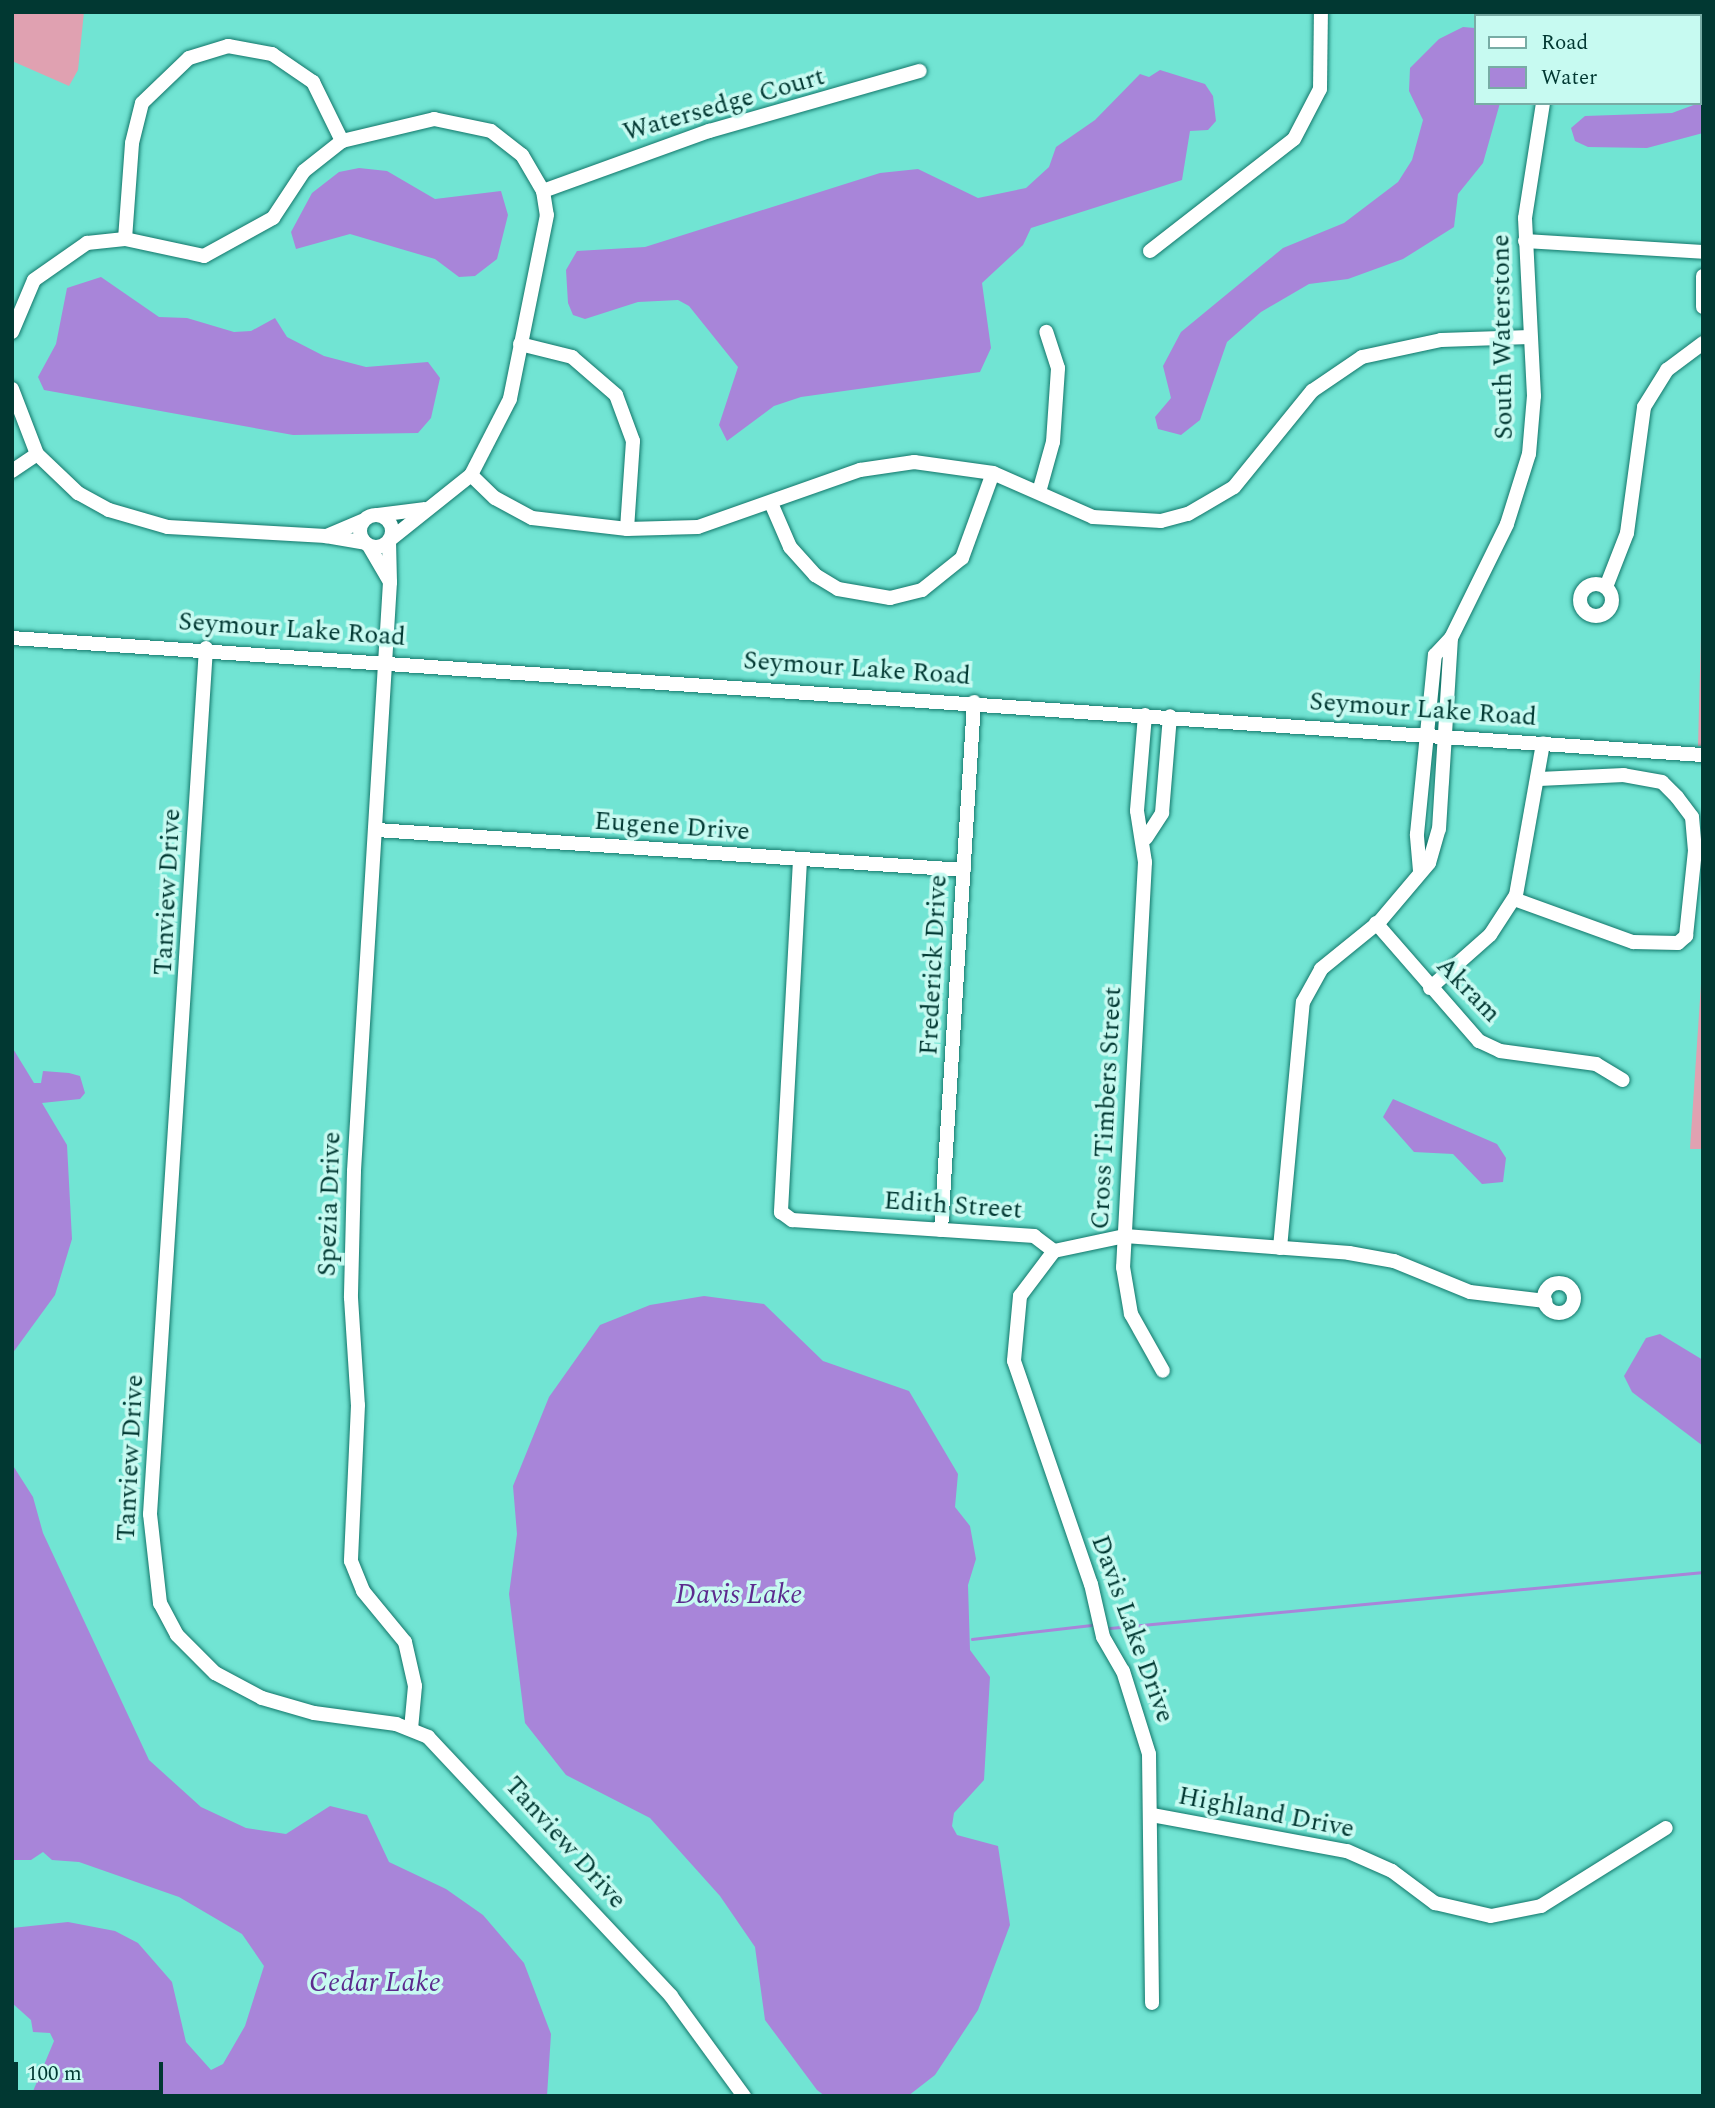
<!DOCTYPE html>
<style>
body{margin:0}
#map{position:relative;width:1715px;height:2108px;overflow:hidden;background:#71e4d3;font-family:Spectral,serif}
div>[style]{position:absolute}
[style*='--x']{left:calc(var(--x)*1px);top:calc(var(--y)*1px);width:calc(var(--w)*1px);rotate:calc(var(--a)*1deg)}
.green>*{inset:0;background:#e0a1b1}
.water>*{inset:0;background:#a885d9}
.stream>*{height:2.5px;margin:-1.25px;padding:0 1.25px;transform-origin:1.25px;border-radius:1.25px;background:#a885d9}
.roads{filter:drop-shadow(0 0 2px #13776b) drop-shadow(0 0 2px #13776b)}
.minor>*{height:14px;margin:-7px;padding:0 7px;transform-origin:7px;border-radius:7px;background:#fff}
.minor>.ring{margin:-7px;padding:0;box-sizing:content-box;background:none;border:14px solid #fff;border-radius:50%}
span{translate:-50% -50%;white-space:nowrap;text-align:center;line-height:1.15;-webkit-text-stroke:7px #c7faf1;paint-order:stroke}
.street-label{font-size:26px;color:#013832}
.water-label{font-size:28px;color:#5c2b8e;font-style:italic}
.frame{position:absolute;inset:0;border:14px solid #013832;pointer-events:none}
.legend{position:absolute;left:1474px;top:14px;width:228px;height:91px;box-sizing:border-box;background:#c7faf1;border:2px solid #78aca5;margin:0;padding:9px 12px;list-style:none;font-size:21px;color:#013832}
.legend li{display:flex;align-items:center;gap:14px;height:35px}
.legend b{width:35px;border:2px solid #78aca5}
.scale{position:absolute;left:14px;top:2062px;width:149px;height:32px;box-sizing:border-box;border:4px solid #013832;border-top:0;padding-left:9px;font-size:21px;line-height:24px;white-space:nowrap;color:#013832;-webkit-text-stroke:5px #c7faf1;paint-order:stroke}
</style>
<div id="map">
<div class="green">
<i style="clip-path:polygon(12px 12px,84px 12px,78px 70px,69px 86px,12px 61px)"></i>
<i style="clip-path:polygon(1703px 558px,1703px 746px,1698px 746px)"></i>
<i style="clip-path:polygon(1703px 954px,1703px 1149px,1690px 1149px)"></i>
</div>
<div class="water">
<i style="clip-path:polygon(1463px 27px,1475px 28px,1475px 103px,1500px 103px,1483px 163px,1458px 194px,1454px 227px,1403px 259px,1348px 279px,1309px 284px,1261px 312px,1227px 342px,1200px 420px,1181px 435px,1158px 429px,1155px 417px,1171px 398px,1163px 366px,1181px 332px,1283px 248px,1344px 223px,1398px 182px,1412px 160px,1423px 120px,1409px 91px,1410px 68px,1439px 39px)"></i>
<i style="clip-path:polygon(1703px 40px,1703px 133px,1647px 148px,1588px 147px,1575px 141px,1571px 128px,1585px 116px,1672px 113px,1699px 103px)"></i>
<i style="clip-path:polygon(1160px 70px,1205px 84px,1213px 96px,1216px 121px,1208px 130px,1190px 131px,1182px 180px,1031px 228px,1023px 245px,982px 283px,991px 348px,980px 372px,801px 397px,774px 406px,727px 441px,719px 425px,738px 367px,689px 306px,678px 300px,638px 302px,585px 319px,573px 315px,568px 303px,566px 270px,577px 251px,645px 247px,880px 173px,918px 169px,978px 198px,1026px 188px,1049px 167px,1056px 147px,1095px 120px,1140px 74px,1149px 77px)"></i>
<i style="clip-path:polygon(359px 168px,387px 171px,435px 199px,501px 191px,508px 215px,497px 259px,475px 276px,459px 277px,435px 259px,350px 234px,296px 249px,291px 232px,312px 193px,339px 172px)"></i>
<i style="clip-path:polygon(101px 277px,159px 317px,187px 318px,234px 332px,251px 331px,275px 318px,287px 337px,324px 356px,366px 367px,428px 362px,440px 378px,431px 418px,418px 433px,293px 435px,44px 390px,38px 377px,56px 344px,67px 288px)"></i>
<i style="clip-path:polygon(12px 1047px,34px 1083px,41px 1083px,43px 1071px,69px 1073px,80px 1076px,85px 1093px,80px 1099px,42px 1103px,67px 1145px,72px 1239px,55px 1295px,12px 1354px)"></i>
<i style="clip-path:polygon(1393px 1099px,1497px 1144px,1506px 1158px,1503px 1182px,1482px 1184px,1453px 1154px,1414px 1152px,1383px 1117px)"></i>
<i style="clip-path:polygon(704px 1296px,764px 1304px,823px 1361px,909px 1391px,958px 1474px,955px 1507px,970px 1526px,976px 1559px,968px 1585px,970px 1650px,990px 1677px,984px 1780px,954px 1813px,952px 1826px,957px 1835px,998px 1846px,1010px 1925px,978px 2010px,935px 2075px,908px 2096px,825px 2096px,817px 2090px,765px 2020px,755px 1947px,720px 1896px,650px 1818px,566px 1775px,525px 1723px,509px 1594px,517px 1534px,513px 1486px,549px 1397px,600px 1325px,650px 1305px)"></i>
<i style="clip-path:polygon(1660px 1334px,1703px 1360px,1703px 1446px,1632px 1392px,1624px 1376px,1646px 1338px)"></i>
<i style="clip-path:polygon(12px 1464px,33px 1497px,43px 1533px,149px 1760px,201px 1807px,246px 1828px,286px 1834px,330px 1806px,367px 1815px,389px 1862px,446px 1889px,483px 1915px,524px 1963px,551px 2034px,547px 2096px,31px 2096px,54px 2041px,50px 2033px,33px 2032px,31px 2020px,12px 2003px,12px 1928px,68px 1922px,115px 1931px,138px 1943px,172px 1982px,186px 2042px,211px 2070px,223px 2064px,245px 2026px,264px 1966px,242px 1934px,179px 1897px,79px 1862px,52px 1860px,43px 1852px,31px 1860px,12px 1860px)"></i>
</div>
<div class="stream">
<i style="--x:1110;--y:1628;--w:596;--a:-5.39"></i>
<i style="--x:972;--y:1639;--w:120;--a:-6.7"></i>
</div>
<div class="roads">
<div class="minor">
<i style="--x:1558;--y:16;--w:4;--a:-76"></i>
<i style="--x:543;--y:191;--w:177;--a:-19.9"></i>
<i style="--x:709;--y:131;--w:219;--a:-15.9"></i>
<i style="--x:125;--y:239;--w:96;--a:-85.8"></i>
<i style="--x:132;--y:143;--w:41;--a:-76"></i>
<i style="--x:142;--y:103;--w:65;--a:-43.8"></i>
<i style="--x:189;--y:58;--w:41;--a:-17.1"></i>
<i style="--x:228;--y:46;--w:45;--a:10.3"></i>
<i style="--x:272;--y:54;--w:50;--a:34.3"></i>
<i style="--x:313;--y:82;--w:66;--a:63.8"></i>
<i style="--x:1525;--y:241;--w:178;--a:3.5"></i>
<i style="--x:1150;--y:251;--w:182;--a:-37.9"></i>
<i style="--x:1294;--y:139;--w:56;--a:-62.5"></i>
<i style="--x:1320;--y:89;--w:77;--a:-89.3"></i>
<i style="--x:1703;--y:276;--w:31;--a:90"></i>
<i style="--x:12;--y:332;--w:56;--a:-67.1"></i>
<i style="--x:34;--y:280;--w:65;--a:-34.9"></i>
<i style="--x:87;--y:243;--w:38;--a:-6"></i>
<i style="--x:125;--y:239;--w:81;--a:12.1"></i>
<i style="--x:204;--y:256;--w:79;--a:-28.8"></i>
<i style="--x:273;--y:218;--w:56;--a:-56.6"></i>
<i style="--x:304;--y:171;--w:48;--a:-38.3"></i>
<i style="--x:342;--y:141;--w:95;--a:-13.4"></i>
<i style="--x:434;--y:119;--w:58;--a:11.9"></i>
<i style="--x:491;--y:131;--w:39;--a:38"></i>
<i style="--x:522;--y:155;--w:42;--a:59.7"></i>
<i style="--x:543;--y:191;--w:24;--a:81"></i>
<i style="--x:547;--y:215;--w:188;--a:101.4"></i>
<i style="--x:510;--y:399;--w:85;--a:117.2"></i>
<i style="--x:471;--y:475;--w:101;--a:141.4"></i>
<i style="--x:520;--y:344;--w:54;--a:14"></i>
<i style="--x:572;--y:357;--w:58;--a:40.8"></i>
<i style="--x:616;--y:395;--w:49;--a:69.7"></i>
<i style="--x:633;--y:441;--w:88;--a:93.9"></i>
<i style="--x:12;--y:389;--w:70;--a:69"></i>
<i style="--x:37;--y:454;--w:57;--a:43.6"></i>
<i style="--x:78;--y:493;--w:35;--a:29"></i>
<i style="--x:109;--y:510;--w:61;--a:16.1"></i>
<i style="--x:168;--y:527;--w:158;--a:3.3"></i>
<i style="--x:12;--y:471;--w:30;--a:-34"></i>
<i style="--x:471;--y:475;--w:33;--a:44"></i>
<i style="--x:495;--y:498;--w:42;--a:28.4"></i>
<i style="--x:532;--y:518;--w:96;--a:6.6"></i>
<i style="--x:627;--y:529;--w:71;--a:-1.6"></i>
<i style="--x:698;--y:527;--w:172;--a:-19.4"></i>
<i style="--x:860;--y:470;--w:55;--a:-8.4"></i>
<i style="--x:914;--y:462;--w:80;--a:7.9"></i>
<i style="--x:993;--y:473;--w:109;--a:23.7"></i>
<i style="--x:1093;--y:517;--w:68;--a:3.4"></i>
<i style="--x:1161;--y:521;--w:28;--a:-15"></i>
<i style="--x:1188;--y:514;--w:53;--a:-30.4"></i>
<i style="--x:1234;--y:487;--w:124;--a:-50.9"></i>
<i style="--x:1312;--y:391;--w:60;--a:-34.2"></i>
<i style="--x:1362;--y:357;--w:81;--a:-12.1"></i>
<i style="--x:1441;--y:340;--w:89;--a:-1.9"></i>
<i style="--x:1039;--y:492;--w:52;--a:-74.4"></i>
<i style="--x:1053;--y:442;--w:74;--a:-86.1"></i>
<i style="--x:1058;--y:368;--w:38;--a:-108"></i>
<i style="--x:771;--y:503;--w:48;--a:66.6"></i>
<i style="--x:790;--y:547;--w:38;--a:48"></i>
<i style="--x:815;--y:575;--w:27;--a:31"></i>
<i style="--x:838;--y:589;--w:53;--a:9.8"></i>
<i style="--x:890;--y:598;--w:33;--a:-14"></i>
<i style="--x:922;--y:590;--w:51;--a:-38.7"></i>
<i style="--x:962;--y:558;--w:90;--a:-70"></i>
<i class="ring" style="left:360px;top:515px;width:18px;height:18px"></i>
<i style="--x:378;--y:515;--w:46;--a:-7.4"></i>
<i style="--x:362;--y:521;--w:39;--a:157"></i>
<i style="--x:326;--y:536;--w:40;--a:10"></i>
<i style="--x:369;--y:546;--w:42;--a:59.7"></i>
<i style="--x:390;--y:582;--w:40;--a:-91.4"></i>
<i style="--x:390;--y:582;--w:590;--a:93.5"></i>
<i style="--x:354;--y:1171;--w:127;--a:91.4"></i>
<i style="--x:351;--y:1298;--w:107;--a:86.3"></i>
<i style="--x:358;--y:1405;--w:156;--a:92.6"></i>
<i style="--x:351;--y:1561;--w:32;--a:68"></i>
<i style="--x:363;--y:1591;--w:66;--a:50.5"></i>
<i style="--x:405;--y:1642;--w:45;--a:77.2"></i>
<i style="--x:415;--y:1686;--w:43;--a:95.3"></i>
<i class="ring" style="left:1580px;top:584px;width:18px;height:18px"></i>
<i style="--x:1606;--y:587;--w:58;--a:-68.7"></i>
<i style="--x:1627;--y:533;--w:127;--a:-82.3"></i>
<i style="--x:1644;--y:407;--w:44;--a:-58.1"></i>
<i style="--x:1667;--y:370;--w:45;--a:-36.9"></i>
<i style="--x:12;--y:638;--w:1695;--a:3.96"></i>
<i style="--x:206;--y:648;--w:868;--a:93.7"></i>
<i style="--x:150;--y:1514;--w:90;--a:83.6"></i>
<i style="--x:160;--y:1603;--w:36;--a:62"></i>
<i style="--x:177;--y:1635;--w:54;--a:45"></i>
<i style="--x:215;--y:1673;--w:53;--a:28"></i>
<i style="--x:262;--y:1698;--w:54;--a:16.1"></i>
<i style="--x:314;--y:1713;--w:83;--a:7.6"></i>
<i style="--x:396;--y:1724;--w:35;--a:22"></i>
<i style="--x:428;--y:1737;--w:355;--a:46.8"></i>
<i style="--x:671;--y:1996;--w:124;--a:53.9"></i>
<i style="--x:1145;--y:715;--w:96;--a:94.8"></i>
<i style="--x:1137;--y:811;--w:52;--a:81.1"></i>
<i style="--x:1145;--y:862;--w:406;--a:93.1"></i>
<i style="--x:1123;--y:1267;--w:48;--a:80.3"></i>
<i style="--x:1131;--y:1314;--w:65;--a:60.7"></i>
<i style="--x:377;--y:830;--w:588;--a:3.9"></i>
<i style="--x:1146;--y:838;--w:30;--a:-57"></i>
<i style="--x:1162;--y:813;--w:97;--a:-85.3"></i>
<i style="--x:800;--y:860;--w:353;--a:93.1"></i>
<i style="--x:781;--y:1212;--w:14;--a:36"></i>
<i style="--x:792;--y:1220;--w:243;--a:3.8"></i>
<i style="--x:1034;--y:1236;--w:25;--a:37"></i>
<i style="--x:1420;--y:871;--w:37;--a:-95"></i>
<i style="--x:1417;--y:834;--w:180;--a:-84.3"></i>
<i style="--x:1435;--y:655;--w:23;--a:-47"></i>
<i style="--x:1451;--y:638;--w:127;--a:-63.8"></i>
<i style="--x:1507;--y:524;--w:73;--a:-72.6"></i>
<i style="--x:1529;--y:454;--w:58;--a:-85.1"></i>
<i style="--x:1534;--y:396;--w:178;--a:-92.9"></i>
<i style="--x:1525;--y:218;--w:116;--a:-81.1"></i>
<i style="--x:1514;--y:899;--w:127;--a:19.9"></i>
<i style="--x:1633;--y:942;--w:45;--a:1.3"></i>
<i style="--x:1678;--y:943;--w:11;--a:-41"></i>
<i style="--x:1686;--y:936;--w:85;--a:-84"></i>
<i style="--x:1695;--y:851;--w:34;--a:-95"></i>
<i style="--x:1692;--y:817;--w:25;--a:-127"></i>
<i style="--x:1677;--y:797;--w:21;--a:-135"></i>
<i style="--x:1662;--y:782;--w:39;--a:-170"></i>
<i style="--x:1624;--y:775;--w:85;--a:177.3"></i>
<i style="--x:1376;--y:923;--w:157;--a:48.9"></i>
<i style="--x:1479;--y:1041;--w:23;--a:25"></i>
<i style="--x:1500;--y:1051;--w:97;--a:7.7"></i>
<i style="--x:1596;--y:1064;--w:31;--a:31"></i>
<i style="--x:1430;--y:988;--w:80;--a:-41.5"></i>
<i style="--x:1490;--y:935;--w:48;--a:-57"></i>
<i style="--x:1516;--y:895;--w:154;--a:-79.9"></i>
<i style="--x:941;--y:1230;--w:529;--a:-86.42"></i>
<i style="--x:1280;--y:1248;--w:247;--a:-84.7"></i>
<i style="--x:1303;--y:1002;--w:38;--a:-61"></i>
<i style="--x:1321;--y:969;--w:76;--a:-39.1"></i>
<i style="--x:1380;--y:921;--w:76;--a:-49.8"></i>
<i style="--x:1429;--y:863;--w:35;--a:-74"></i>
<i style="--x:1439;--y:829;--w:191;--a:-86.4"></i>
<i style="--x:1054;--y:1251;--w:56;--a:127.1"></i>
<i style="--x:1020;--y:1296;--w:65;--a:95.3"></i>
<i style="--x:1014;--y:1361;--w:236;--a:71"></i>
<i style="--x:1091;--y:1584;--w:54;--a:77.2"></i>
<i style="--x:1103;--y:1637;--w:39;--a:60"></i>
<i style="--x:1123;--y:1671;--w:87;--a:72.6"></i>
<i style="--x:1149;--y:1754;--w:249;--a:89.3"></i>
<i style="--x:1054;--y:1251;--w:73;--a:-11.9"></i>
<i style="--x:1125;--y:1236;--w:225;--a:4.3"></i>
<i style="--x:1349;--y:1253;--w:46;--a:10.1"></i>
<i style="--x:1394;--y:1261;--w:82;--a:22.2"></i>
<i style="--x:1470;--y:1292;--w:76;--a:6.8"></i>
<i class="ring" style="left:1544px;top:1283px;width:16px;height:16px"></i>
<i style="--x:1152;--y:1815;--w:198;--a:10.5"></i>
<i style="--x:1347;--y:1851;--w:49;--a:24"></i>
<i style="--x:1392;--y:1871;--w:54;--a:36.7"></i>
<i style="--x:1435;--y:1903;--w:57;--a:13.1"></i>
<i style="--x:1491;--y:1916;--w:51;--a:-11.3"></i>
<i style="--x:1541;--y:1906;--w:147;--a:-32"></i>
</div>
</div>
<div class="street-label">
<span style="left:724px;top:105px;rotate:-16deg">Watersedge Court</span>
<span style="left:1503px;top:337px;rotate:-91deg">South Waterstone</span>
<span style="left:292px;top:630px;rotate:4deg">Seymour Lake Road</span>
<span style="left:857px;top:669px;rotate:4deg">Seymour Lake Road</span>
<span style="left:1423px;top:710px;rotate:4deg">Seymour Lake Road</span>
<span style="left:672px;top:827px;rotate:4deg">Eugene Drive</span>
<span style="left:168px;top:892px;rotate:-87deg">Tanview Drive</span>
<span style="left:934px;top:965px;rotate:-87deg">Frederick Drive</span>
<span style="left:1468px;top:990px;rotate:46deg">Akram</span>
<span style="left:1107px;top:1108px;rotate:-87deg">Cross Timbers Street</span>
<span style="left:330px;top:1204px;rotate:-88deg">Spezia Drive</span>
<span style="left:953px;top:1206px;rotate:4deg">Edith Street</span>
<span style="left:131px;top:1458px;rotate:-87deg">Tanview Drive</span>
<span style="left:1132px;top:1629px;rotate:70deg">Davis Lake Drive</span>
<span style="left:1266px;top:1813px;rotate:11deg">Highland Drive</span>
<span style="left:565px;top:1843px;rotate:48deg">Tanview Drive</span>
</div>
<div class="water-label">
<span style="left:739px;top:1595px">Davis Lake</span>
<span style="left:375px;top:1983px">Cedar Lake</span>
</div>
<div class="frame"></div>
<ul class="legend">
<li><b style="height:9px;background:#fff"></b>Road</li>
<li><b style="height:19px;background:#a885d9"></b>Water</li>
</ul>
<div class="scale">100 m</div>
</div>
